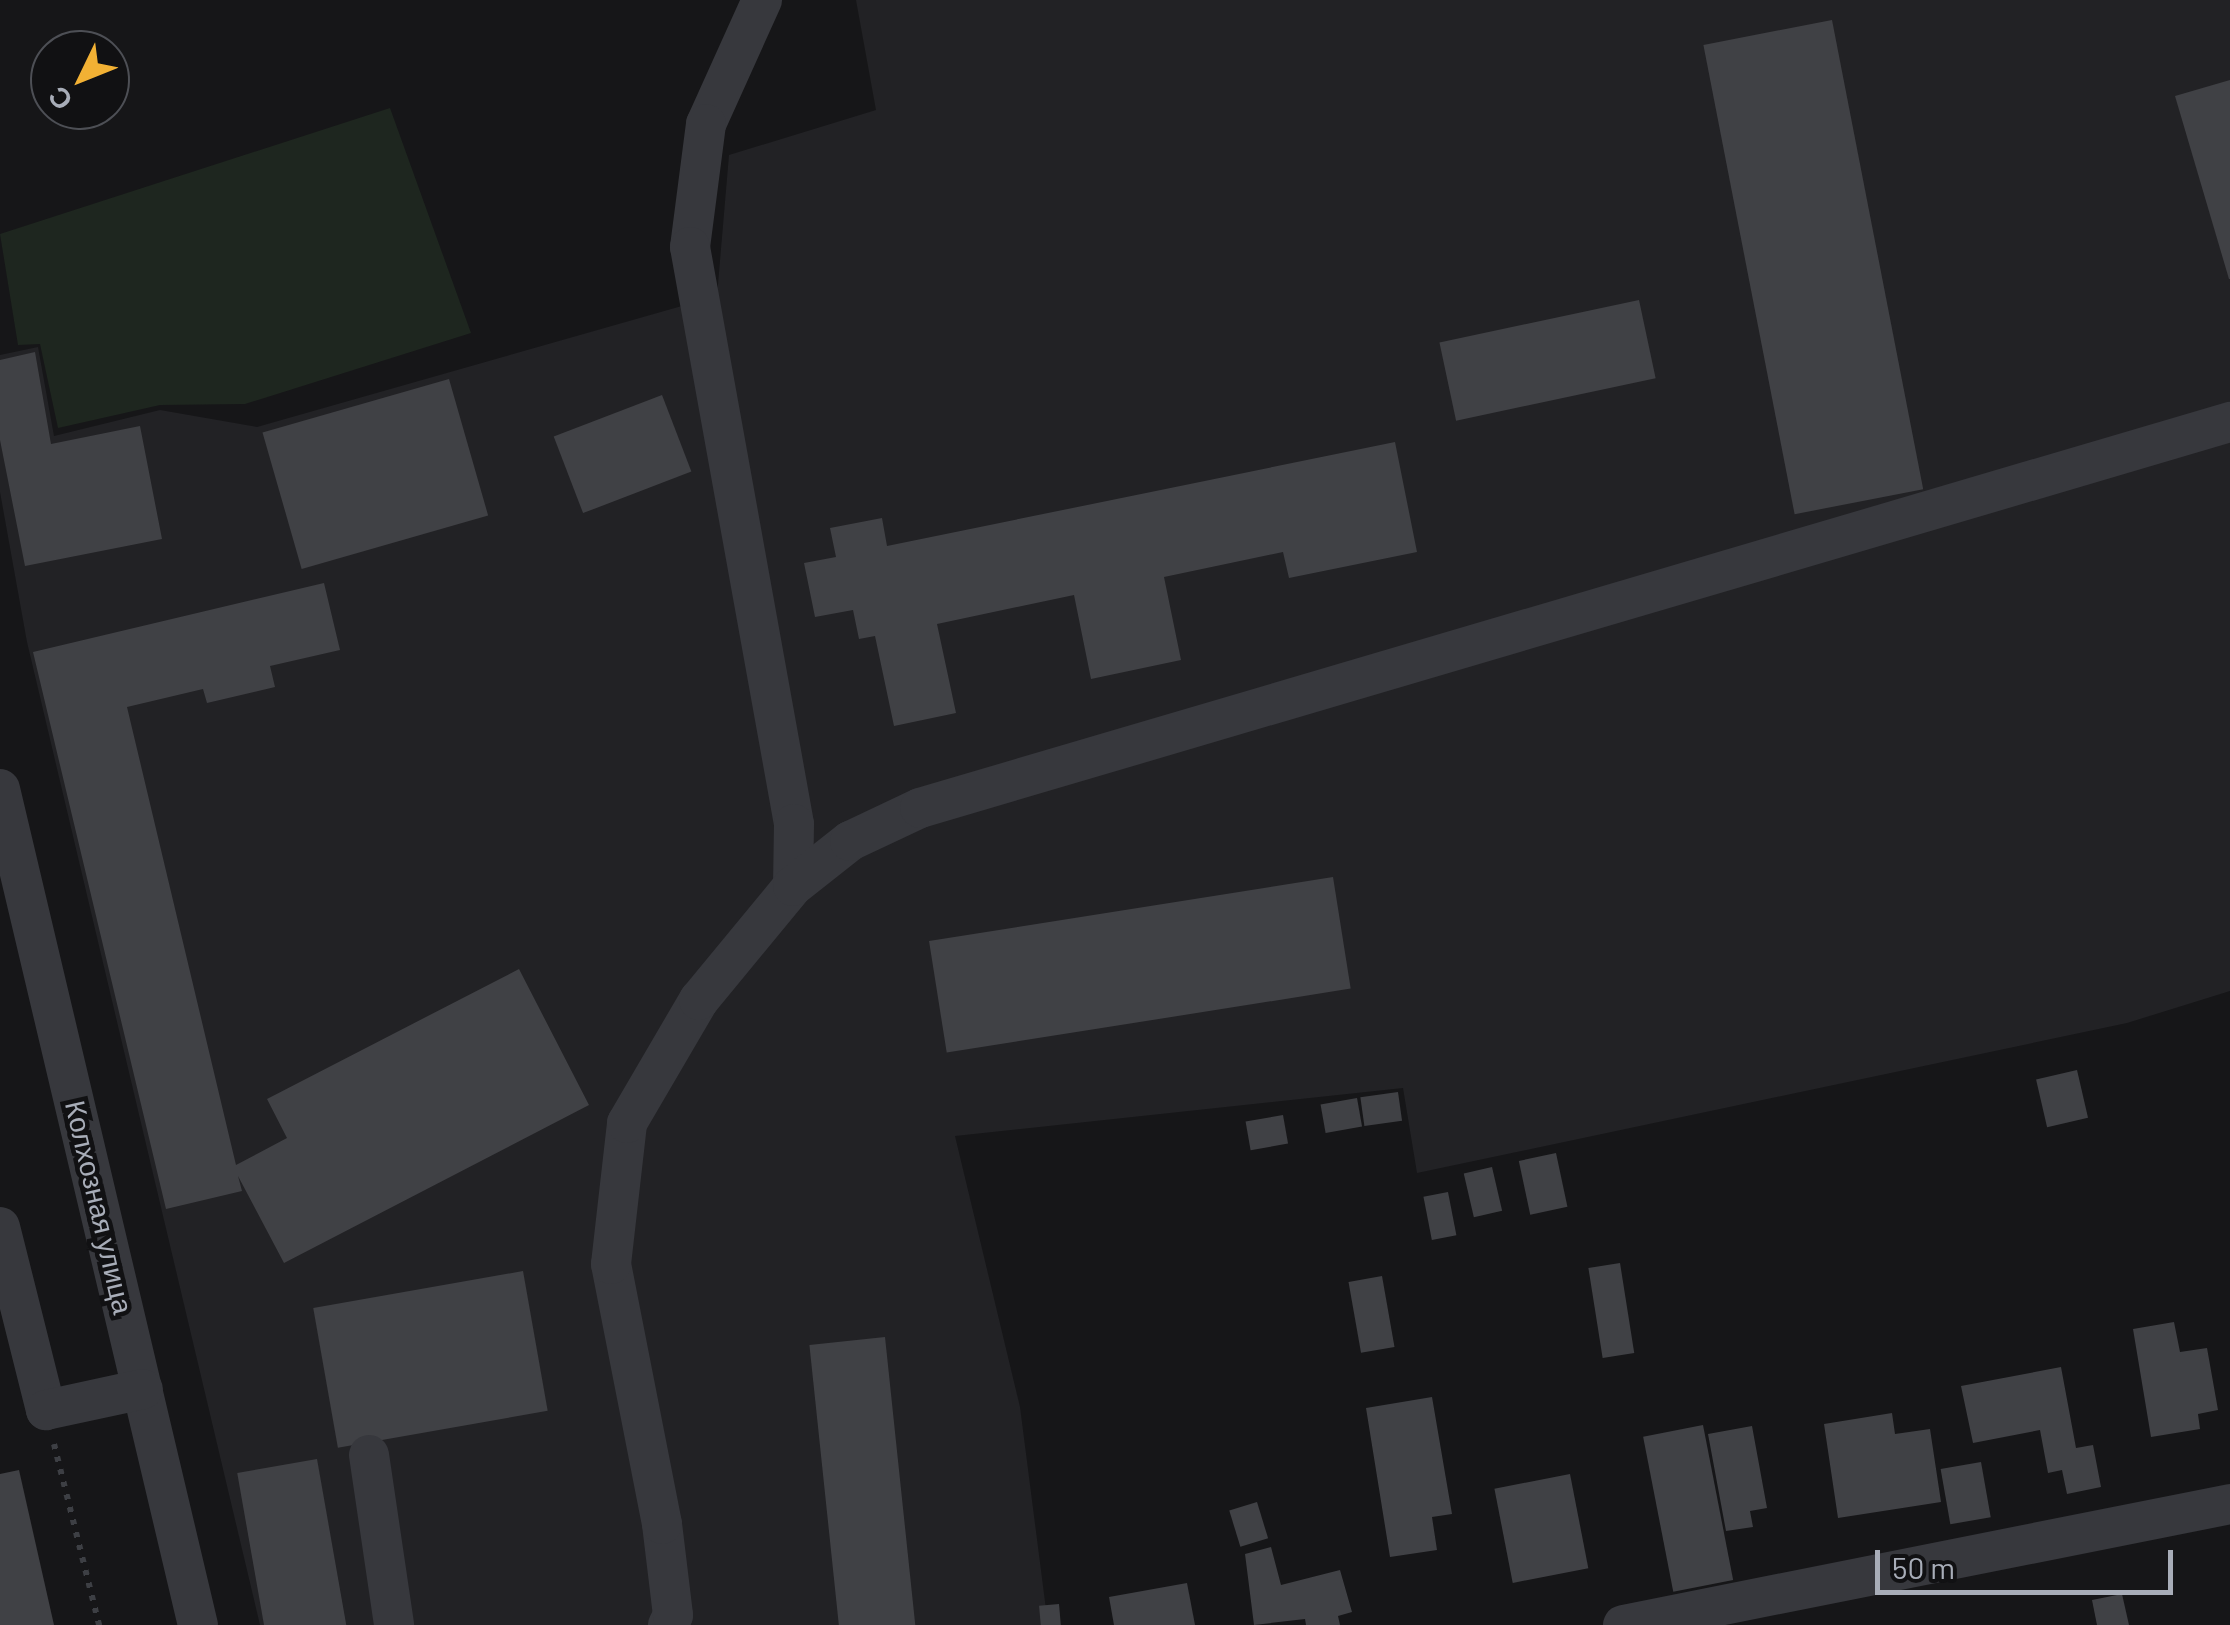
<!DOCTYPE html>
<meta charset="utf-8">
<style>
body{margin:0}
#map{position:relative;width:2230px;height:1625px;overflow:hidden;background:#161618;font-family:Barlow,sans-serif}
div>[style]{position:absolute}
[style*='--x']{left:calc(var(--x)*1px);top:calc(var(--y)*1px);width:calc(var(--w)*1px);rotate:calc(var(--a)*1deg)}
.built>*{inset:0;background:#222225}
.green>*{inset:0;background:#1e261f}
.building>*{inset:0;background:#404145;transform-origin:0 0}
.path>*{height:6px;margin-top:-3px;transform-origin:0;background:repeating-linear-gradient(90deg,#3d3f44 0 5px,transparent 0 13px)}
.minor>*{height:40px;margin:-20px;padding:0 20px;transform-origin:20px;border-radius:20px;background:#37383d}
span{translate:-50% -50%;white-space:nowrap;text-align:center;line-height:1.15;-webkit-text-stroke:9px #111113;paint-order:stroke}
.street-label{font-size:28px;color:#a8adb8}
.north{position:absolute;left:30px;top:30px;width:100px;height:100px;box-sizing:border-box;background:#111113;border:2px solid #4d4f55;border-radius:50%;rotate:227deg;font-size:28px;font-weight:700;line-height:40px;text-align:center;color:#a8adb8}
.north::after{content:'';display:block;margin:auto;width:35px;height:45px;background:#f2b134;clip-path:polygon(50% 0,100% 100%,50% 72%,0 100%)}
.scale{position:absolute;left:1875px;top:1550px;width:298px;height:45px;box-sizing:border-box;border:5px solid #a8adb8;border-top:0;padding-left:12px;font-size:30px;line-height:35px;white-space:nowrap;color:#a8adb8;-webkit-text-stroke:8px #111113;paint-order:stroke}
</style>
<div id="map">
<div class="built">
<i style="clip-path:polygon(856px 0,2230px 0,2230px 991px,2127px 1023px,1417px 1173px,1403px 1088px,955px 1136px,1020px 1407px,1048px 1625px,260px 1625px,27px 642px,0 492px,0 355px,38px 347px,54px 436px,160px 410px,257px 427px,717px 296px,729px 155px,876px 110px)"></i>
</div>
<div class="green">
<i style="clip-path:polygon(390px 108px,471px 333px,245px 404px,160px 405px,58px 428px,40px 344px,18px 345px,0 234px)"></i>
</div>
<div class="building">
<i style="left:1832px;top:20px;width:478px;height:131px;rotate:79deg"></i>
<i style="clip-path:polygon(2230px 80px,2230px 279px,2229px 279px,2175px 96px)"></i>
<i style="left:1639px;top:300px;width:80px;height:204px;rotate:78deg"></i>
<i style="clip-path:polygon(35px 352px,51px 444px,140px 426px,162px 539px,25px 566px,0 440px,0 360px)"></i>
<i style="left:449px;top:379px;width:142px;height:194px;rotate:74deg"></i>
<i style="left:662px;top:395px;width:82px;height:116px;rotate:69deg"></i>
<i style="clip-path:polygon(1395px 442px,1417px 552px,1289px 578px,1283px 552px,1164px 577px,1181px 660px,1091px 679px,1074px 595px,937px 624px,956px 713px,894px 726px,875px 636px,859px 639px,853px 610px,815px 617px,804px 563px,836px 557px,830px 528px,882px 518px,887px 546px)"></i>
<i style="clip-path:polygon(324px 583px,340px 650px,270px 666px,275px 687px,207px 703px,203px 689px,127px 707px,236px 1165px,287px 1138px,267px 1099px,519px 969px,589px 1105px,284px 1263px,238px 1176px,242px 1191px,166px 1209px,33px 652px)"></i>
<i style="left:1333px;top:877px;width:113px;height:409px;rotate:81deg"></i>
<i style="left:2077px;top:1070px;width:49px;height:42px;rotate:77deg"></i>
<i style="left:1398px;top:1092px;width:29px;height:38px;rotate:82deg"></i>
<i style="left:1357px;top:1098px;width:29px;height:37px;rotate:80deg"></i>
<i style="left:1283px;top:1115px;width:29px;height:38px;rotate:80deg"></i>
<i style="left:1556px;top:1153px;width:55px;height:38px;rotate:78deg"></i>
<i style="left:1492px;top:1167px;width:45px;height:29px;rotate:77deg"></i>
<i style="left:1448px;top:1192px;width:44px;height:25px;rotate:79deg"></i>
<i style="left:1620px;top:1263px;width:91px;height:32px;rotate:81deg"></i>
<i style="left:523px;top:1271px;width:142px;height:213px;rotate:80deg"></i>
<i style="left:1382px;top:1276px;width:72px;height:34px;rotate:80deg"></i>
<i style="clip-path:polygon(2174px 1322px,2180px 1352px,2207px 1348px,2218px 1410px,2198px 1414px,2200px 1429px,2151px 1437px,2133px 1329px)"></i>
<i style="left:885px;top:1337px;width:290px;height:76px;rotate:84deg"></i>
<i style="clip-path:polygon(2061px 1367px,2076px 1448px,2093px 1445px,2101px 1487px,2067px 1494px,2062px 1470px,2048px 1473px,2040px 1430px,1973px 1443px,1961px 1386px)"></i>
<i style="clip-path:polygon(1432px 1397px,1452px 1514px,1432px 1517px,1437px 1550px,1390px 1557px,1366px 1408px)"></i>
<i style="clip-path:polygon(1892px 1413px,1895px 1434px,1930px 1429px,1941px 1502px,1838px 1518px,1824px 1424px)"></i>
<i style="left:1703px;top:1425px;width:158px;height:61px;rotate:79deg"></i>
<i style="clip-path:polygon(1752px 1426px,1767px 1508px,1750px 1511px,1753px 1527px,1726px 1531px,1708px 1434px)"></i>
<i style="left:317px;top:1459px;width:169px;height:81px;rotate:80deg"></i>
<i style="left:1981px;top:1462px;width:56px;height:41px;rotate:80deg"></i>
<i style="clip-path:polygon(19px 1470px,54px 1625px,0 1625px,0 1474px)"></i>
<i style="left:1570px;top:1474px;width:96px;height:77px;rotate:79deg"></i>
<i style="left:1257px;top:1502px;width:38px;height:29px;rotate:73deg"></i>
<i style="clip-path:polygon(1271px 1547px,1281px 1585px,1340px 1570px,1352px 1612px,1338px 1616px,1340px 1625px,1306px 1625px,1305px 1619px,1254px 1625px,1245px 1554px)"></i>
<i style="clip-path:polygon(1187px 1583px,1195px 1625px,1114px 1625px,1109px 1597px)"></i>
<i style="clip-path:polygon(2122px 1594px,2129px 1625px,2097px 1625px,2092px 1600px)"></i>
<i style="left:1059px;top:1604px;width:21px;height:20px;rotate:85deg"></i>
</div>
<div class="path">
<i style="--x:54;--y:1444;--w:187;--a:76"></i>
</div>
<div class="minor">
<i style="--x:762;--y:0;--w:136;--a:114.3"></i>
<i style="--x:706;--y:124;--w:124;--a:97.4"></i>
<i style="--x:690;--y:247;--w:586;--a:79.78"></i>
<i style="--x:794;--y:824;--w:62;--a:90.9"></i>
<i style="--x:0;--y:789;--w:859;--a:76.68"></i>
<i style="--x:0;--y:1227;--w:189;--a:75.9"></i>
<i style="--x:46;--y:1410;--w:99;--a:-12.2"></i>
<i style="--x:369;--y:1455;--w:172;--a:81.6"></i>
<i style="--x:668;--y:1625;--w:11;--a:-63"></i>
<i style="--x:673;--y:1615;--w:92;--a:-96.9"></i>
<i style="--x:662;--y:1524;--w:265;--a:-101.1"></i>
<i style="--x:611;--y:1264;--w:142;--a:-83.5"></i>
<i style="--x:627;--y:1123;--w:143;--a:-59.7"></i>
<i style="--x:699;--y:1000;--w:148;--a:-50.5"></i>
<i style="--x:793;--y:886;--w:73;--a:-38.3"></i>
<i style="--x:850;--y:841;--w:77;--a:-25.2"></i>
<i style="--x:920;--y:808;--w:1366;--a:-16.42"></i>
<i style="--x:1623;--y:1625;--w:619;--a:-11.27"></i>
</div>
<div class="street-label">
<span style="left:100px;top:1207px;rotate:77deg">Колхозная улица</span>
</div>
<div class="north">С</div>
<div class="scale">50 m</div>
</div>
